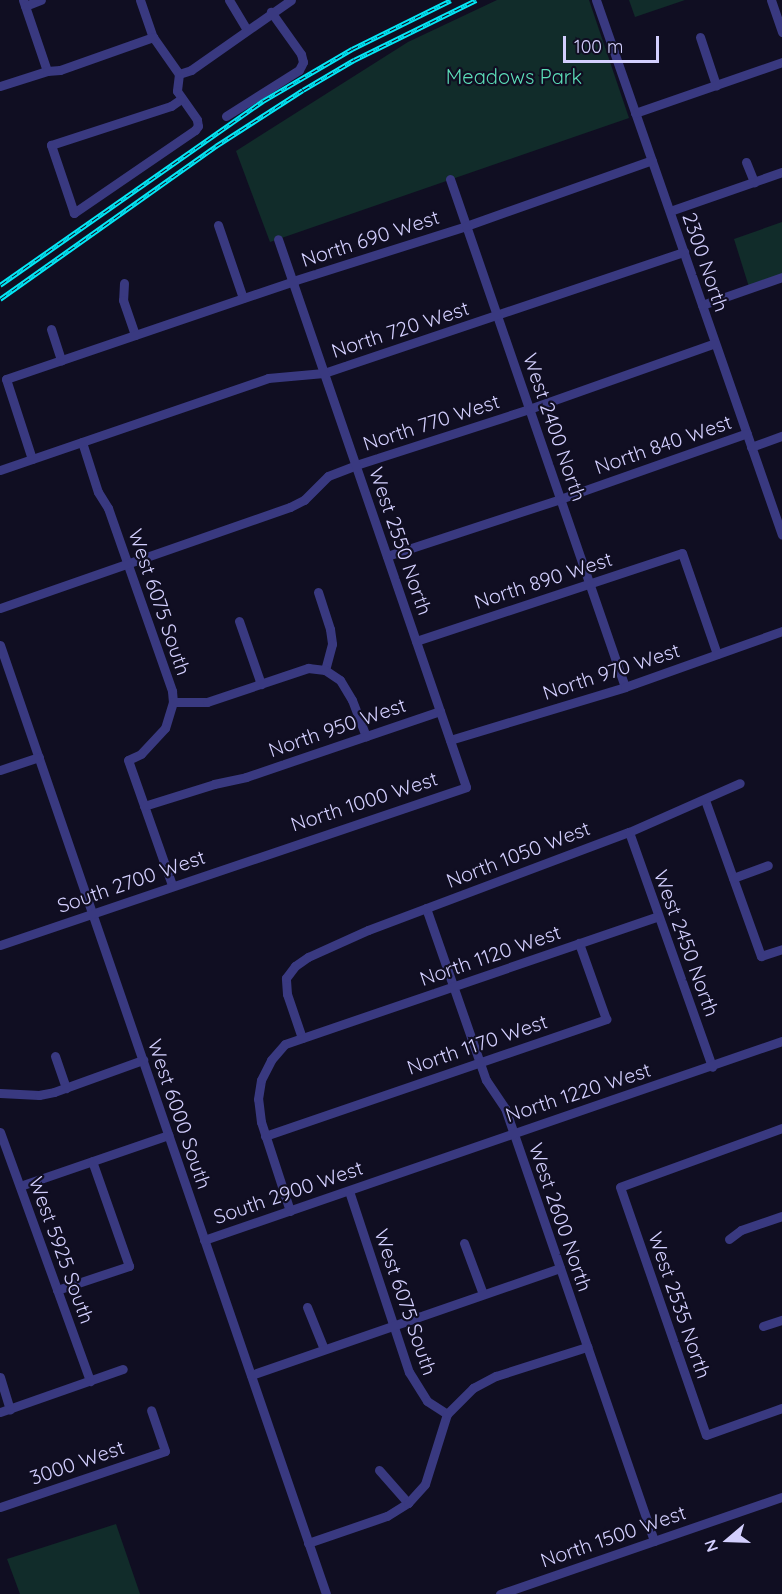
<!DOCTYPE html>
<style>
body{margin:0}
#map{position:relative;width:782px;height:1594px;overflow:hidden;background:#100e22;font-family:Quicksand,sans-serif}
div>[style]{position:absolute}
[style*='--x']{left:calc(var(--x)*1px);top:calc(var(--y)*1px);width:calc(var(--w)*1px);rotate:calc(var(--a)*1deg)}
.green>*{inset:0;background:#112c2a}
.minor>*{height:9px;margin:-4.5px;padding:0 4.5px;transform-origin:4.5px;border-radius:4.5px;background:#393980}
.rail>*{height:4.5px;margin-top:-2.25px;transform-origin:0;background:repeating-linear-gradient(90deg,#100e22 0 7px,#03e8f7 0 14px);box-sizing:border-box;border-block:2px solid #03e8f7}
span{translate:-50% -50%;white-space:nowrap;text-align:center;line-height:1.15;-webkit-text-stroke:4.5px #100e22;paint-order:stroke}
.park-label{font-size:20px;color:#5cdeb8}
.street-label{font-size:20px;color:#d3cffe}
.north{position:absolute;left:698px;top:1510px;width:60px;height:60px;-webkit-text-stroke:4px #100e22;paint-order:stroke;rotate:251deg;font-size:16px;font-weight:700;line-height:24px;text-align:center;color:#d3cffe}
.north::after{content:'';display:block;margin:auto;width:21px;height:27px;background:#d3cffe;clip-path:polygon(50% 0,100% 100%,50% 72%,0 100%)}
.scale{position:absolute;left:563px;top:36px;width:96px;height:27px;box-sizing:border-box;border:3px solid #d3cffe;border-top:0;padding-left:8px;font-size:18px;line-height:21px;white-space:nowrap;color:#d3cffe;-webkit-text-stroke:4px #100e22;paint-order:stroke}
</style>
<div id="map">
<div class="green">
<i style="clip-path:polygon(497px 0,589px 0,629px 118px,270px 242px,236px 151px,408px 42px)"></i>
<i style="clip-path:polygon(629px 0,685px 0,635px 17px)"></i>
<i style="clip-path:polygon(782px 222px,782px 275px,749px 287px,734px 239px)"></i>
<i style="clip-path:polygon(116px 1524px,140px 1594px,20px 1594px,7px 1559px)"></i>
</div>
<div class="minor">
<i style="--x:23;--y:0;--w:75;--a:71.3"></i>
<i style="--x:140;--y:0;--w:39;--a:71"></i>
<i style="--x:153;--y:37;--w:45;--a:54.9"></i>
<i style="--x:229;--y:0;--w:35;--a:59"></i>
<i style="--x:596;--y:0;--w:566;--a:70.83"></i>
<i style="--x:771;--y:0;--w:34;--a:71"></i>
<i style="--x:25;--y:6;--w:17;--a:-21"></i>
<i style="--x:700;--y:37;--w:51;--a:71.6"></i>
<i style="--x:179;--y:74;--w:17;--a:97"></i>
<i style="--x:177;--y:91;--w:35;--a:55"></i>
<i style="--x:197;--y:120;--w:6;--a:81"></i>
<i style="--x:198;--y:126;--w:5;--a:127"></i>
<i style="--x:195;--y:130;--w:147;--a:145.6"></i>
<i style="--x:74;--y:213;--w:72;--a:-108.7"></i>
<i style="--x:51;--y:145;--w:126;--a:-18"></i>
<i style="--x:171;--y:106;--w:12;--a:-35"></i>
<i style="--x:179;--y:74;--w:13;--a:-18"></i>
<i style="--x:191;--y:70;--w:122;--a:-35"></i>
<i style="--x:0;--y:86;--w:49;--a:-17.7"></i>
<i style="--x:47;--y:71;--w:13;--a:-4"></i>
<i style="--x:60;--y:70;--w:99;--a:-19.5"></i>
<i style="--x:635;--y:113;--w:156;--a:-19.1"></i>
<i style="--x:226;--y:116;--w:86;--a:-32.2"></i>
<i style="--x:299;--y:70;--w:9;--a:-63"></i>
<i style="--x:303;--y:62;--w:8;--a:-104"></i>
<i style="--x:301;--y:54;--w:52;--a:-125.5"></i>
<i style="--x:746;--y:162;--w:22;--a:68"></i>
<i style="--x:450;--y:179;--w:537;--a:70.99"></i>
<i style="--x:670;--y:211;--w:119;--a:-19.2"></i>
<i style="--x:218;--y:225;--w:77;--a:71.1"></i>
<i style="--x:124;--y:283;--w:17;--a:93"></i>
<i style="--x:123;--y:300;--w:37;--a:71"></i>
<i style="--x:702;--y:305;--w:85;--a:-19.3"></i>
<i style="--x:51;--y:329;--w:33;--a:72"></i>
<i style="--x:82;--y:442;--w:52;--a:72.3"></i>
<i style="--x:98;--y:492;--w:19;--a:58"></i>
<i style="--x:108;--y:508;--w:194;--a:70.7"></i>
<i style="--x:172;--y:691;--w:11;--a:85"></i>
<i style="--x:173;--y:702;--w:27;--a:107"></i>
<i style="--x:165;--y:728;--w:35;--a:133"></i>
<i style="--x:141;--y:754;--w:14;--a:155"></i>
<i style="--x:128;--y:760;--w:133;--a:70.6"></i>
<i style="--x:751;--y:447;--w:33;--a:-20"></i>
<i style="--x:32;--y:459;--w:84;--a:-108"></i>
<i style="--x:6;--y:379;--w:306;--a:-18.8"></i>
<i style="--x:296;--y:280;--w:178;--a:-17.6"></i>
<i style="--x:466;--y:226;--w:197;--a:-19.5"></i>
<i style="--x:0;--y:470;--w:283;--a:-18.9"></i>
<i style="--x:268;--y:378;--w:56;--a:-5.1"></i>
<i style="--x:324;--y:373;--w:380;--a:-18.6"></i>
<i style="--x:387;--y:556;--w:182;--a:-18.2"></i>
<i style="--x:560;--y:499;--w:198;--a:-19.4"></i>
<i style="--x:318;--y:592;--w:39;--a:72"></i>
<i style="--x:330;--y:629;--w:15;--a:82"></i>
<i style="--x:332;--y:644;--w:27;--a:105"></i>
<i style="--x:325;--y:670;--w:18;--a:34"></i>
<i style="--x:340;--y:680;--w:23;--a:59"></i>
<i style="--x:352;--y:700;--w:39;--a:69"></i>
<i style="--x:0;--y:608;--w:307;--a:-19.2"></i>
<i style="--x:290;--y:507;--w:16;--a:-27"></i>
<i style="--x:304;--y:500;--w:34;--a:-45"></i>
<i style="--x:328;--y:476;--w:30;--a:-21"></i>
<i style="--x:356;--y:465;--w:182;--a:-17.9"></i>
<i style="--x:529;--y:409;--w:197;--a:-19.5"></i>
<i style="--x:239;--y:621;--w:67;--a:70.8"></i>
<i style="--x:416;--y:641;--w:280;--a:-18.3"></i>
<i style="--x:682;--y:553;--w:107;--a:70.9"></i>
<i style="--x:0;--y:645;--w:1003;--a:71.04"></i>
<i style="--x:173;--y:702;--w:34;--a:0"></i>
<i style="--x:207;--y:702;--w:107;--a:-18.6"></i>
<i style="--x:308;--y:668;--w:17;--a:7"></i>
<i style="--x:450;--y:740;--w:183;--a:-16.8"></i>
<i style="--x:625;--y:687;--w:167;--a:-19.6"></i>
<i style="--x:0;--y:770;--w:41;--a:-18.4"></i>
<i style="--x:705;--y:800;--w:166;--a:70.3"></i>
<i style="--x:761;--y:956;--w:22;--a:-18"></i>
<i style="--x:144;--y:806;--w:73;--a:-17.4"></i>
<i style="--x:214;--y:784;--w:33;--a:-12"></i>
<i style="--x:246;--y:777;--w:205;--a:-18.8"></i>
<i style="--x:629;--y:832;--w:249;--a:70.5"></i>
<i style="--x:733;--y:878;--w:37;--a:-20"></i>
<i style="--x:426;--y:908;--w:182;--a:70.8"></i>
<i style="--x:486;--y:1080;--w:34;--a:56"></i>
<i style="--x:505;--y:1108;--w:458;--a:71"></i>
<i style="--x:0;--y:945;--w:492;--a:-18.7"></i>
<i style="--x:466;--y:787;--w:579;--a:-108.94"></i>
<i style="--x:302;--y:1038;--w:46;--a:-108.8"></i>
<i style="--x:287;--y:994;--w:16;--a:-94"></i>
<i style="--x:286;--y:978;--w:15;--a:-53"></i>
<i style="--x:295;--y:966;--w:16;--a:-35"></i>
<i style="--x:308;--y:957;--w:66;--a:-24.2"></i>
<i style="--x:368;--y:930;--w:279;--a:-20.6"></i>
<i style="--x:629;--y:832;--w:121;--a:-23.8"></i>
<i style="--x:55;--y:1056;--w:34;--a:71"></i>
<i style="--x:0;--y:1093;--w:39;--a:3"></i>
<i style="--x:39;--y:1095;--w:15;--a:-11"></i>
<i style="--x:54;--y:1092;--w:95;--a:-19.8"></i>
<i style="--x:782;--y:1128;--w:172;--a:160"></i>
<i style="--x:620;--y:1187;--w:262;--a:70.9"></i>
<i style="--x:706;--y:1435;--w:81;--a:-19.6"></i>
<i style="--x:0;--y:1132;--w:265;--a:70.1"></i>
<i style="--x:265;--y:1136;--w:361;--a:-18.9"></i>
<i style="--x:606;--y:1019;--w:81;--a:-109.6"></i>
<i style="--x:20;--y:1186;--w:157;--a:-19"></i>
<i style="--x:349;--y:1191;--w:191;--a:71.7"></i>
<i style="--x:409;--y:1372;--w:34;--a:58"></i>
<i style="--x:427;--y:1401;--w:24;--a:33"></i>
<i style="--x:290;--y:1211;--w:94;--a:-108"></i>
<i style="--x:261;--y:1122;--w:23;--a:-97"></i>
<i style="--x:258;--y:1099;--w:19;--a:-81"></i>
<i style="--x:261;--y:1080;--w:22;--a:-63"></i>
<i style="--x:271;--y:1060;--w:21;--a:-49"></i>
<i style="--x:285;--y:1044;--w:394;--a:-18.9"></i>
<i style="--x:729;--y:1239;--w:15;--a:-37"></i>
<i style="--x:741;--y:1230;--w:43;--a:-18.9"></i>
<i style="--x:204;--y:1240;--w:611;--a:-19"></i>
<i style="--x:464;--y:1243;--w:54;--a:69.6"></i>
<i style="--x:57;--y:1290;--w:76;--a:-18.4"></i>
<i style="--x:129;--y:1266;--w:111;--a:-109.4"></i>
<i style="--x:307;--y:1307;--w:45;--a:68"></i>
<i style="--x:763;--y:1326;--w:20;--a:-18"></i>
<i style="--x:251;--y:1375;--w:327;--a:-19.1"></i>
<i style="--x:0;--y:1377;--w:34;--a:73"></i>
<i style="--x:0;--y:1412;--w:130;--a:-19.3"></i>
<i style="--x:379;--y:1470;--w:44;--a:48.7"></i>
<i style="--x:0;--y:1507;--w:174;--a:-18.7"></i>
<i style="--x:165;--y:1451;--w:43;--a:-108.9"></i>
<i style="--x:308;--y:1543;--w:83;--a:-18.9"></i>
<i style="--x:387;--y:1516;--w:25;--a:-32"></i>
<i style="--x:408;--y:1503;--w:25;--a:-48"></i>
<i style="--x:425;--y:1484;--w:73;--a:-72.6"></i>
<i style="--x:447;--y:1414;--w:37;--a:-45"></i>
<i style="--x:473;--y:1388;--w:26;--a:-28"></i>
<i style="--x:496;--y:1376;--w:96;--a:-17.7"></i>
<i style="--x:500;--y:1594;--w:298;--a:-19"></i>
</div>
<div class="rail">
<i style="--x:0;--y:285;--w:321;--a:-35"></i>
<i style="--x:263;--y:101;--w:103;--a:-30.3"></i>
<i style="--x:352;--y:49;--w:110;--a:-26.3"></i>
<i style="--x:0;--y:299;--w:265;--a:-35.3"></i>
<i style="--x:216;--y:146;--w:103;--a:-32.8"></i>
<i style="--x:303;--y:90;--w:59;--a:-30.5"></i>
<i style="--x:354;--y:60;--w:136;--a:-26.2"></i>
</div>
<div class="park-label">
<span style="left:514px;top:76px">Meadows Park</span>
</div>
<div class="street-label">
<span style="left:370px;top:238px;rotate:-18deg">North 690 West</span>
<span style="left:706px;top:262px;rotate:71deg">2300 North</span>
<span style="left:400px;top:329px;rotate:-18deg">North 720 West</span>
<span style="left:431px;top:422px;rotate:-18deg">North 770 West</span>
<span style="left:555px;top:427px;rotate:71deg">West 2400 North</span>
<span style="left:663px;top:444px;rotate:-19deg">North 840 West</span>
<span style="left:401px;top:541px;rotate:71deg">West 2550 North</span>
<span style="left:543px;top:580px;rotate:-18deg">North 890 West</span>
<span style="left:160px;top:602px;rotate:71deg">West 6075 South</span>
<span style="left:611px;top:671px;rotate:-18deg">North 970 West</span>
<span style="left:337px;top:727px;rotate:-19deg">North 950 West</span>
<span style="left:364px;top:801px;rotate:-18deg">North 1000 West</span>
<span style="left:518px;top:854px;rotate:-21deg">North 1050 West</span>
<span style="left:131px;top:881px;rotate:-19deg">South 2700 West</span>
<span style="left:687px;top:943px;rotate:70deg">West 2450 North</span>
<span style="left:490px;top:955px;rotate:-19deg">North 1120 West</span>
<span style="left:477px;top:1044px;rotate:-19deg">North 1170 West</span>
<span style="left:578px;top:1092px;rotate:-18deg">North 1220 West</span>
<span style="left:180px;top:1114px;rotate:71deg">West 6000 South</span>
<span style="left:288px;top:1192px;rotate:-19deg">South 2900 West</span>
<span style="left:561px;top:1217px;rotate:71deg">West 2600 North</span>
<span style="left:62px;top:1250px;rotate:70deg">West 5925 South</span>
<span style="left:406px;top:1302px;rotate:71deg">West 6075 South</span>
<span style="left:680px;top:1305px;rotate:71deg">West 2535 North</span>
<span style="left:77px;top:1462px;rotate:-19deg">3000 West</span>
<span style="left:613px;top:1536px;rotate:-19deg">North 1500 West</span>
</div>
<div class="north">N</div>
<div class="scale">100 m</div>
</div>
